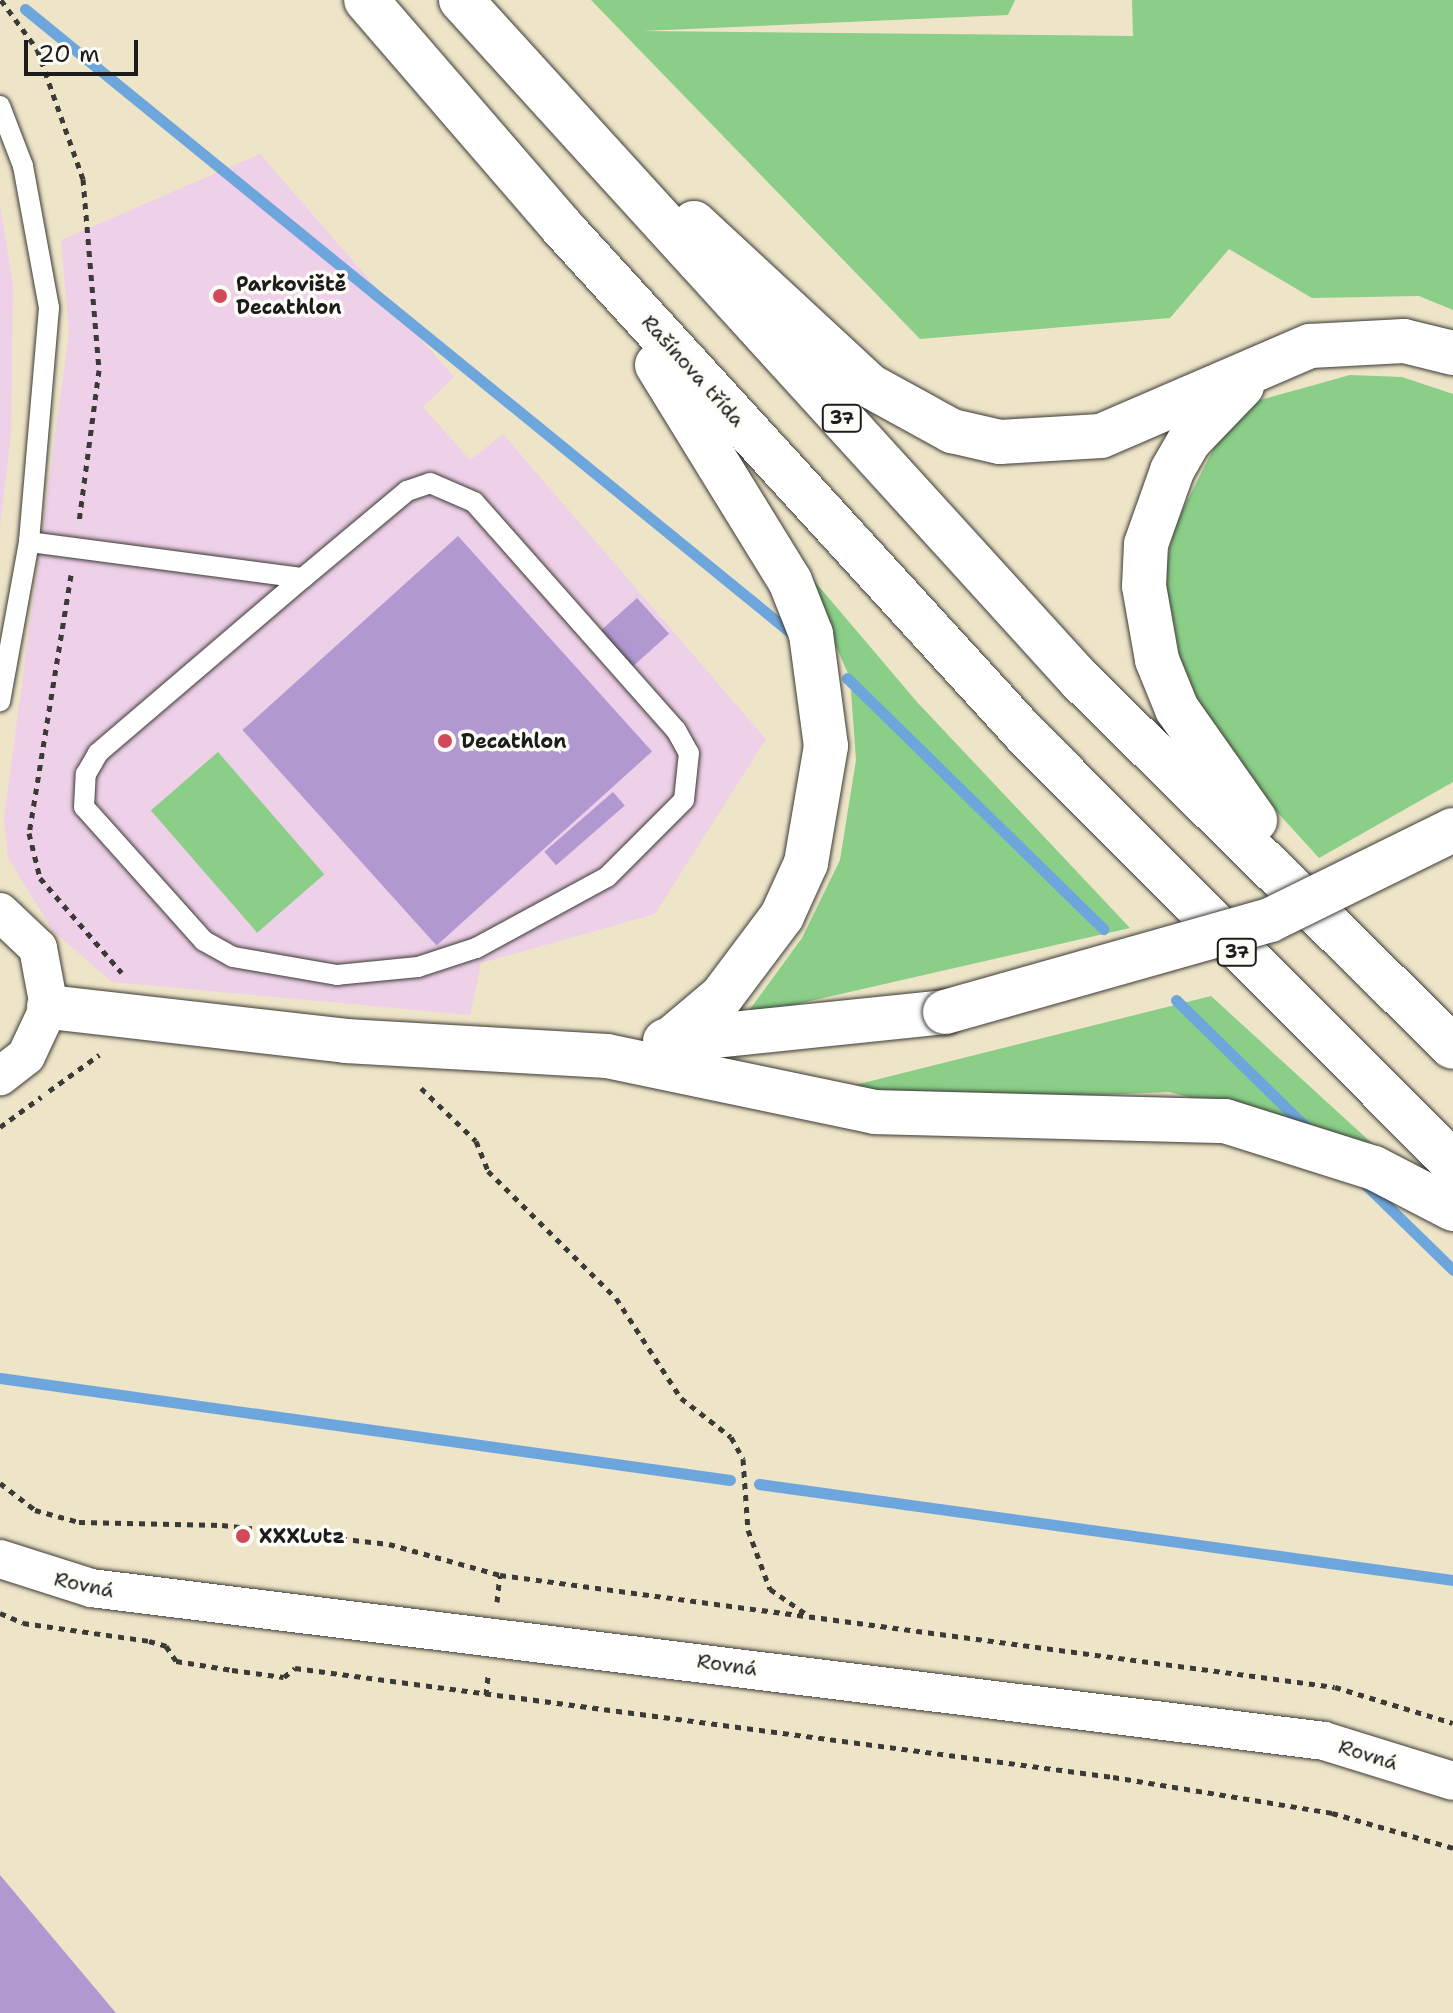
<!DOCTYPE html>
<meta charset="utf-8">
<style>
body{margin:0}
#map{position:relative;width:1453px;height:2013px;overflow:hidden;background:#eee5c8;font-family:"Shantell Sans",sans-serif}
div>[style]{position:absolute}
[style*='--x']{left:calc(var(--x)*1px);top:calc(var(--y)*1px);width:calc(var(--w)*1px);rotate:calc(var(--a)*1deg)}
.built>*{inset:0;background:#eed0e8}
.green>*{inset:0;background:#8ace88;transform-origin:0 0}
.stream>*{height:11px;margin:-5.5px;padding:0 5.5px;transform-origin:5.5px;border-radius:5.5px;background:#6da6dd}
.building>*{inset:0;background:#b298d1;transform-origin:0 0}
.path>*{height:5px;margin-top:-2.5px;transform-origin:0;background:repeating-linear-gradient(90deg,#3c3a36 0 6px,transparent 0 12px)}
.roads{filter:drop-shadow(0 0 2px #3c3a36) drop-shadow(0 0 2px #3c3a36)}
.lane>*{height:20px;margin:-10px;padding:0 10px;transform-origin:10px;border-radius:10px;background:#fff}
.street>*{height:38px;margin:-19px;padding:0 19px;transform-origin:19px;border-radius:19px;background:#fff}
.primary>*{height:44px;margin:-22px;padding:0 22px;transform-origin:22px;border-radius:22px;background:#fff}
.bridges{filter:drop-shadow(0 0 2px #3c3a36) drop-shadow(0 0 2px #3c3a36)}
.primary-bridge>*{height:44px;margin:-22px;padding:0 22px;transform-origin:22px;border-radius:22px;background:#fff}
.dots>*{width:22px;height:22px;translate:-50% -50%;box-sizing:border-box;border:4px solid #fdfcf7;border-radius:50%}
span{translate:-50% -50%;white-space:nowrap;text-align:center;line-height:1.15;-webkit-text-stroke:7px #fdfcf7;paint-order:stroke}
.shield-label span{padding:2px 6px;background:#fdfcf7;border:2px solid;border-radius:6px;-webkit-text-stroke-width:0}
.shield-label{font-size:18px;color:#1c1c1c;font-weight:700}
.poi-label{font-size:20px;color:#1c1c1c;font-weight:700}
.left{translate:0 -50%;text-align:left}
.street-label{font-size:20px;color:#1c1c1c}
.scale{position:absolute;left:24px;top:40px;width:114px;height:36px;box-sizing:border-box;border:4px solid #1c1c1c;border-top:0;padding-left:10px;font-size:24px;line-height:28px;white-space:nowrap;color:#1c1c1c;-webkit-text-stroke:6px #fdfcf7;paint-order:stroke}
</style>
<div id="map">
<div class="built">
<i style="clip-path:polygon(260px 154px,454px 377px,423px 407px,470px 460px,503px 434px,766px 739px,655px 914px,481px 963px,470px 1015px,112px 982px,53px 931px,8px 858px,4px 818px,69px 332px,61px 240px)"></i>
<i style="clip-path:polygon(0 204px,13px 286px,11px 433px,0 527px)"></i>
</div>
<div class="green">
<i style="clip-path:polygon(591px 0,1015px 0,1008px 15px,642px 31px,1133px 36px,1132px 0,1453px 0,1453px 310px,1419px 296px,1312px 298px,1229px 249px,1170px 318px,920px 339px)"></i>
<i style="clip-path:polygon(1350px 375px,1402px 377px,1453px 394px,1453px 782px,1319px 858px,1224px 754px,1185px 683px,1164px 575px,1174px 527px,1219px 438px,1260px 400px)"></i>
<i style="clip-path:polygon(799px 563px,917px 702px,1130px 928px,745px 1016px,802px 938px,840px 860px,856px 760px,850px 678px)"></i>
<i style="left:218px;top:752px;width:162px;height:89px;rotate:49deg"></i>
<i style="clip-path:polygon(1211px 996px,1376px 1147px,1169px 1092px,910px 1103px,831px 1091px)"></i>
</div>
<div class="stream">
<i style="--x:25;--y:9;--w:987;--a:39.16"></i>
<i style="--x:847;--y:678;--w:359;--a:44.4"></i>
<i style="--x:1176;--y:1000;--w:187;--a:44.4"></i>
<i style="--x:1365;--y:1184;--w:123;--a:44.3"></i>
<i style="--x:0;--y:1378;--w:737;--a:7.95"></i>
<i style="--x:759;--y:1484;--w:701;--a:7.88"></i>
</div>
<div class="building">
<i style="left:458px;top:536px;width:290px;height:290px;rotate:48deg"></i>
<i style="left:637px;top:598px;width:48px;height:49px;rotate:48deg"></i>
<i style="left:613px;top:792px;width:18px;height:91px;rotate:49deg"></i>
<i style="clip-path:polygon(0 1875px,116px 2013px,0 2013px)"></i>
</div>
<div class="path">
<i style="--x:1;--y:0;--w:61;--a:53.7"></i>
<i style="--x:37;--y:49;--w:138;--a:70.5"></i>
<i style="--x:83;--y:179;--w:192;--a:85.2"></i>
<i style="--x:99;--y:370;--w:152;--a:97.5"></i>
<i style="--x:71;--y:575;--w:261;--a:99.2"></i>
<i style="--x:29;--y:833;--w:46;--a:76.3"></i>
<i style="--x:40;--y:878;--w:125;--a:49.2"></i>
<i style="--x:421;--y:1088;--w:76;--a:43.9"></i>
<i style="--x:476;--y:1141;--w:32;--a:68"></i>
<i style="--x:488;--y:1171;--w:180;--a:44.8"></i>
<i style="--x:616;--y:1298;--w:119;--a:57"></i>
<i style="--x:681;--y:1398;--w:63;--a:38"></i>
<i style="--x:731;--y:1437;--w:25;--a:61"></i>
<i style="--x:743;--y:1459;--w:71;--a:86"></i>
<i style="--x:748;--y:1530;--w:63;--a:69.6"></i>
<i style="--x:770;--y:1589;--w:47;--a:34.7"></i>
<i style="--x:49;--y:1091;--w:62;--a:-35.8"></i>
<i style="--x:0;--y:1127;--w:51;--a:-36.2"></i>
<i style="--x:0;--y:1483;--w:44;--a:37.6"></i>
<i style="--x:35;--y:1510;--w:46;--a:15.3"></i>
<i style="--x:79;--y:1522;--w:143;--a:1.2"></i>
<i style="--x:222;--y:1525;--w:168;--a:6.5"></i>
<i style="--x:389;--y:1544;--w:115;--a:15.6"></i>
<i style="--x:500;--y:1575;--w:842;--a:7.64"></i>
<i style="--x:1335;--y:1687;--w:123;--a:17"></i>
<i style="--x:497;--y:1602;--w:27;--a:-84"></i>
<i style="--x:0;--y:1613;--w:25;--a:23"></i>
<i style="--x:23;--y:1623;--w:127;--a:8.1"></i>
<i style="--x:149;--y:1641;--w:18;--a:16"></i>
<i style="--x:166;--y:1646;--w:18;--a:56"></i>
<i style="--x:176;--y:1661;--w:57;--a:9.1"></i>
<i style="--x:232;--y:1670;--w:52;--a:7.7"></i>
<i style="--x:284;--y:1677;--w:14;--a:-39"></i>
<i style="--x:295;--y:1668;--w:825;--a:7.59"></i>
<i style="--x:1113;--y:1777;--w:222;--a:9.3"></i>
<i style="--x:1332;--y:1813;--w:126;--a:16.1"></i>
<i style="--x:486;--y:1695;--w:19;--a:-84"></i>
</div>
<div class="roads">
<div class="lane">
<i style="--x:0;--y:106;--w:64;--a:69"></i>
<i style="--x:23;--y:166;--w:144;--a:79.6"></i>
<i style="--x:49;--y:308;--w:235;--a:94.9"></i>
<i style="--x:29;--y:542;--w:162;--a:100.3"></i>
<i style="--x:430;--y:483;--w:48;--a:23.4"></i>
<i style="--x:474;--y:502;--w:305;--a:48.5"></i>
<i style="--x:676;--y:730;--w:26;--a:61"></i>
<i style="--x:689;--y:753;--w:47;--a:96.1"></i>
<i style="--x:684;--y:800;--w:109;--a:135"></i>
<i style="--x:607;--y:877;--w:149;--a:151.5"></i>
<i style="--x:476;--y:948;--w:61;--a:161.9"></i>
<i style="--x:418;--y:967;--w:81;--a:174.4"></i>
<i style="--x:337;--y:975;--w:106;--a:-170.2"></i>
<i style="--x:233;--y:957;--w:33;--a:-151"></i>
<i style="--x:204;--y:941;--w:180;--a:-131.8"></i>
<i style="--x:84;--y:807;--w:33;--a:-87"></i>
<i style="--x:86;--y:774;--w:24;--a:-60"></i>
<i style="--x:98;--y:753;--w:270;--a:-40.5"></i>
<i style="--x:303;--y:578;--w:136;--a:-39.9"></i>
<i style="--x:407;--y:491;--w:24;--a:-19"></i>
<i style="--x:29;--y:542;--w:276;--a:7.5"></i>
</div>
<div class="street">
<i style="--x:0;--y:912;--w:52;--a:43.5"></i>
<i style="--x:38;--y:948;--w:60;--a:79.4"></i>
<i style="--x:49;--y:1007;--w:54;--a:115.1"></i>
<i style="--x:26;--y:1056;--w:33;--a:142"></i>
<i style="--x:0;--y:1559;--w:96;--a:17.7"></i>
<i style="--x:91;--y:1588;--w:1242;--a:7.07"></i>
<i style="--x:1324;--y:1741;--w:135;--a:17.2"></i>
</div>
<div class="primary">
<i style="--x:366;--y:0;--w:298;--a:49.2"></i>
<i style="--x:561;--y:226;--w:689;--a:47.59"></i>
<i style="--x:1026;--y:735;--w:605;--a:45.07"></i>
<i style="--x:461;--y:0;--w:920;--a:47.69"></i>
<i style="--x:1080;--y:680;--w:523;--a:44.54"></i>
<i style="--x:694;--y:223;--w:240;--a:42.8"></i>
<i style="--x:870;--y:386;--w:94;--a:28.8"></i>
<i style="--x:952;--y:431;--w:49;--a:12.9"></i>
<i style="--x:1000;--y:442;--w:101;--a:-3.4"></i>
<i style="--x:1101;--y:436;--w:228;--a:-23.3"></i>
<i style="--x:1310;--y:346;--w:94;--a:-3"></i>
<i style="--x:1404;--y:341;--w:50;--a:13.8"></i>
<i style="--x:657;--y:365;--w:254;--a:58.4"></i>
<i style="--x:790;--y:581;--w:57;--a:68.4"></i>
<i style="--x:811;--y:634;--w:113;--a:82.4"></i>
<i style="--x:826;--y:746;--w:119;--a:99.7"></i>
<i style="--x:806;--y:863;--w:58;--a:114.4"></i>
<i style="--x:782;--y:916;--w:100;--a:126.9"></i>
<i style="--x:722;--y:996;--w:68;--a:139.8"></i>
<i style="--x:1242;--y:386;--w:76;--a:133.9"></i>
<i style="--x:1189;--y:441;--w:34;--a:120"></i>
<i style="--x:1172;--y:471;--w:77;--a:109.6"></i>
<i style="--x:1146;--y:544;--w:42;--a:92.7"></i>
<i style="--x:1144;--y:586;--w:75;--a:80"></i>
<i style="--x:1157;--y:660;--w:53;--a:67.8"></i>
<i style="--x:1177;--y:709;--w:136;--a:54.9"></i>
<i style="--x:49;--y:1007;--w:299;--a:6.5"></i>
<i style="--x:346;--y:1041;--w:261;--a:3.3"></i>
<i style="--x:607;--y:1056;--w:274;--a:11.8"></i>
<i style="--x:875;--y:1112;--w:350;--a:1.5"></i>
<i style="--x:1225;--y:1121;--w:156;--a:17.5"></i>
<i style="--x:1374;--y:1168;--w:89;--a:27.4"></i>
<i style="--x:665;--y:1041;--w:281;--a:-5.9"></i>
</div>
</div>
<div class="bridges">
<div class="primary-bridge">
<i style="--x:945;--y:1012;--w:338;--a:-15.8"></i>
<i style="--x:1270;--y:920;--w:204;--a:-26.2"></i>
</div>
</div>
<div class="dots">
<i style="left:220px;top:296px;background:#d1495b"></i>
<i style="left:445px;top:741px;background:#d1495b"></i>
<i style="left:243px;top:1536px;background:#d1495b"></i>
</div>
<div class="shield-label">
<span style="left:842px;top:418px">37</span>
<span style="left:1237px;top:952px">37</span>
</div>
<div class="poi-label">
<span class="left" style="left:236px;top:296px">Parkoviště<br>Decathlon</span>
<span class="left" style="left:461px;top:741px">Decathlon</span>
<span class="left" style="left:259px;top:1536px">XXXLutz</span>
</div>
<div class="street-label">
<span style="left:693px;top:371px;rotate:48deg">Rašínova třída</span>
<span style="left:84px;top:1585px;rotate:12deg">Rovná</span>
<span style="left:727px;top:1665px;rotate:8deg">Rovná</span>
<span style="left:1368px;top:1755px;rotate:17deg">Rovná</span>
</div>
<div class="scale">20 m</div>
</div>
